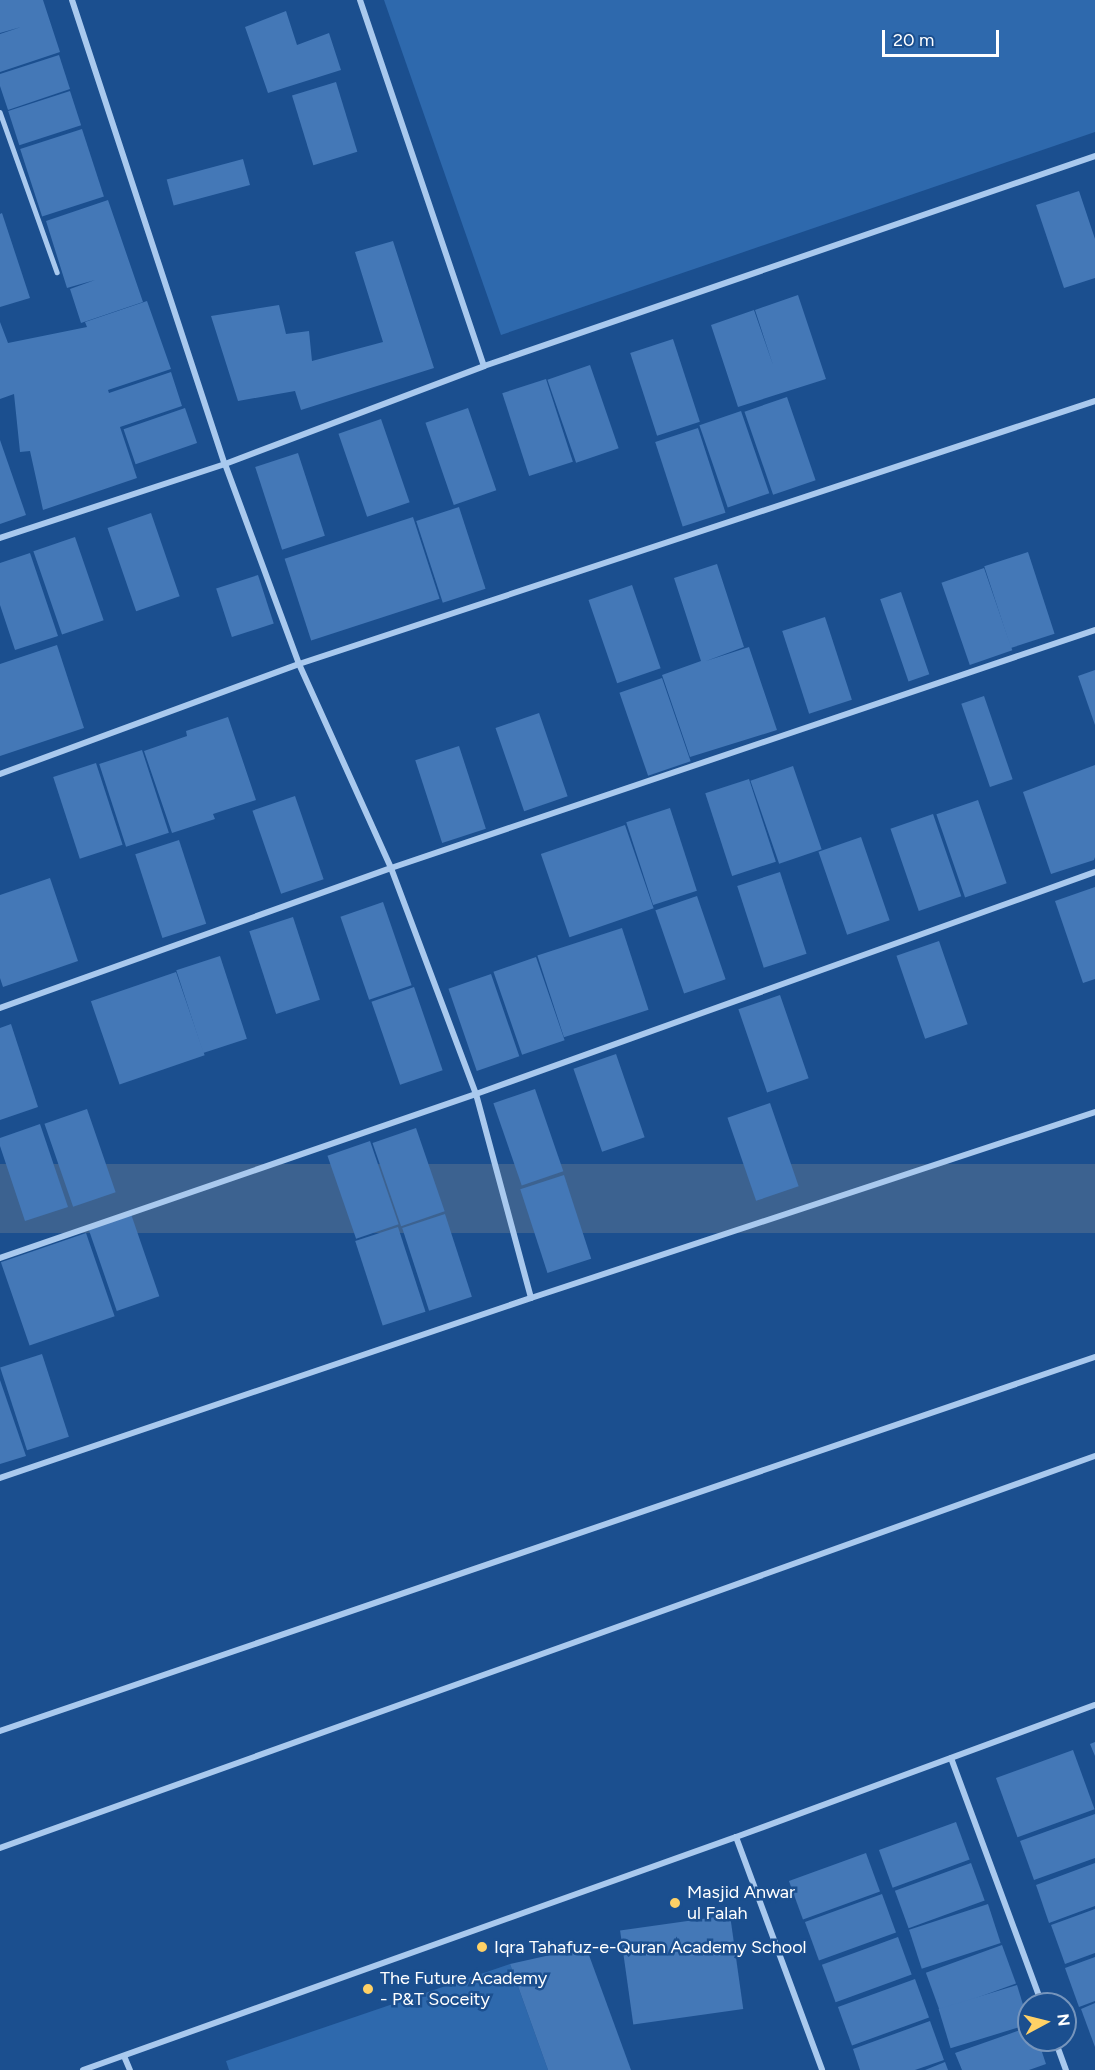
<!DOCTYPE html>
<style>
body{margin:0}
#map{position:relative;width:1095px;height:2070px;overflow:hidden;background:#1b4f8f;font-family:Figtree,sans-serif}
div>[style]{position:absolute}
[style*='--x']{left:calc(var(--x)*1px);top:calc(var(--y)*1px);width:calc(var(--w)*1px);rotate:calc(var(--a)*1deg)}
.green>*{inset:0;background:#2e69ad}
.water>*{inset:0;background:#3c6290;transform-origin:0 0}
.building>*{inset:0;background:#4478b7;transform-origin:0 0}
.lane>*{height:4.5px;margin:-2.25px;padding:0 2.25px;transform-origin:2.25px;border-radius:2.25px;background:#a9c9ee}
.street>*{height:6px;margin:-3px;padding:0 3px;transform-origin:3px;border-radius:3px;background:#a9c9ee}
.dots>*{width:16px;height:16px;translate:-50% -50%;box-sizing:border-box;border:3px solid #1b4f8f;border-radius:50%}
span{translate:-50% -50%;white-space:nowrap;text-align:center;line-height:1.15;-webkit-text-stroke:5px #1b4f8f;paint-order:stroke}
.poi-label{font-size:18px;color:#fff}
.left{translate:0 -50%;text-align:left}
.north{position:absolute;left:1017px;top:1992px;width:60px;height:60px;box-sizing:border-box;background:#1b4f8f;border:2px solid #7695bc;border-radius:50%;rotate:83deg;font-size:16px;font-weight:700;line-height:24px;text-align:center;color:#fff}
.north::after{content:'';display:block;margin:auto;width:21px;height:27px;background:#ffd166;clip-path:polygon(50% 0,100% 100%,50% 72%,0 100%)}
.scale{position:absolute;left:882px;top:30px;width:117px;height:27px;box-sizing:border-box;border:3px solid #fff;border-top:0;padding-left:8px;font-size:18px;line-height:21px;white-space:nowrap;color:#fff;-webkit-text-stroke:4px #1b4f8f;paint-order:stroke}
</style>
<div id="map">
<div class="green">
<i style="clip-path:polygon(384px 0,1095px 0,1095px 132px,501px 335px)"></i>
<i style="clip-path:polygon(510px 1964px,548px 2070px,229px 2070px,226px 2061px)"></i>
</div>
<div class="water">
<i style="left:1095px;top:1164px;width:69px;height:1158px;rotate:90deg"></i>
</div>
<div class="building">
<i style="clip-path:polygon(0 0,43px 0,60px 52px,0 72px,0 34px,21px 27px,0 33px)"></i>
<i style="clip-path:polygon(286px 11px,297px 45px,329px 33px,341px 70px,268px 93px,245px 27px)"></i>
<i style="clip-path:polygon(59px 55px,70px 89px,8px 110px,0 86px,0 74px)"></i>
<i style="left:336px;top:82px;width:73px;height:46px;rotate:73deg"></i>
<i style="left:70px;top:91px;width:36px;height:65px;rotate:72deg"></i>
<i style="left:82px;top:129px;width:71px;height:65px;rotate:72deg"></i>
<i style="left:243px;top:159px;width:27px;height:79px;rotate:75deg"></i>
<i style="clip-path:polygon(1079px 191px,1095px 239px,1095px 278px,1064px 288px,1036px 205px)"></i>
<i style="clip-path:polygon(108px 200px,143px 302px,81px 323px,70px 289px,95px 280px,67px 288px,46px 221px)"></i>
<i style="clip-path:polygon(2px 213px,30px 298px,0 307px,0 214px)"></i>
<i style="clip-path:polygon(393px 241px,434px 368px,301px 410px,295px 391px,238px 401px,211px 316px,279px 305px,286px 334px,309px 331px,312px 361px,383px 342px,355px 252px)"></i>
<i style="clip-path:polygon(798px 295px,826px 379px,738px 407px,711px 325px,754px 310px,773px 365px,755px 310px)"></i>
<i style="clip-path:polygon(147px 301px,171px 369px,108px 390px,109px 393px,171px 372px,182px 406px,120px 427px,137px 478px,43px 510px,30px 451px,20px 452px,14px 394px,0 399px,0 322px,8px 343px,87px 327px,85px 322px)"></i>
<i style="left:673px;top:339px;width:87px;height:45px;rotate:72deg"></i>
<i style="left:590px;top:365px;width:88px;height:45px;rotate:71deg"></i>
<i style="left:546px;top:379px;width:87px;height:46px;rotate:72deg"></i>
<i style="left:787px;top:397px;width:88px;height:45px;rotate:71deg"></i>
<i style="left:185px;top:408px;width:37px;height:65px;rotate:71deg"></i>
<i style="left:468px;top:408px;width:87px;height:45px;rotate:71deg"></i>
<i style="left:741px;top:411px;width:87px;height:44px;rotate:71deg"></i>
<i style="left:381px;top:419px;width:88px;height:45px;rotate:71deg"></i>
<i style="left:698px;top:428px;width:89px;height:45px;rotate:72deg"></i>
<i style="clip-path:polygon(0 440px,26px 515px,0 524px)"></i>
<i style="left:298px;top:453px;width:87px;height:45px;rotate:72deg"></i>
<i style="left:459px;top:507px;width:86px;height:45px;rotate:72deg"></i>
<i style="left:151px;top:513px;width:88px;height:46px;rotate:71deg"></i>
<i style="left:413px;top:517px;width:86px;height:135px;rotate:72deg"></i>
<i style="left:75px;top:537px;width:88px;height:44px;rotate:71deg"></i>
<i style="left:1028px;top:552px;width:86px;height:46px;rotate:72deg"></i>
<i style="clip-path:polygon(30px 553px,58px 636px,15px 650px,0 605px,0 563px)"></i>
<i style="clip-path:polygon(717px 564px,744px 647px,706px 661px,749px 647px,777px 730px,690px 757px,662px 675px,701px 661px,674px 578px)"></i>
<i style="left:984px;top:568px;width:87px;height:45px;rotate:71deg"></i>
<i style="left:258px;top:575px;width:51px;height:44px;rotate:72deg"></i>
<i style="left:632px;top:585px;width:88px;height:46px;rotate:71deg"></i>
<i style="left:901px;top:592px;width:87px;height:22px;rotate:71deg"></i>
<i style="left:825px;top:617px;width:87px;height:45px;rotate:72deg"></i>
<i style="clip-path:polygon(57px 645px,84px 728px,0 756px,0 664px)"></i>
<i style="clip-path:polygon(1095px 670px,1095px 725px,1078px 676px)"></i>
<i style="left:662px;top:678px;width:88px;height:45px;rotate:71deg"></i>
<i style="left:984px;top:696px;width:88px;height:24px;rotate:71deg"></i>
<i style="left:539px;top:713px;width:88px;height:46px;rotate:71deg"></i>
<i style="clip-path:polygon(228px 717px,256px 800px,213px 814px,215px 819px,172px 833px,144px 751px,187px 736px,186px 731px)"></i>
<i style="left:459px;top:746px;width:87px;height:46px;rotate:72deg"></i>
<i style="left:142px;top:750px;width:87px;height:45px;rotate:72deg"></i>
<i style="left:96px;top:763px;width:86px;height:45px;rotate:72deg"></i>
<i style="clip-path:polygon(1095px 765px,1095px 857px,1094px 860px,1051px 874px,1023px 792px)"></i>
<i style="left:793px;top:766px;width:88px;height:45px;rotate:71deg"></i>
<i style="left:749px;top:779px;width:87px;height:46px;rotate:72deg"></i>
<i style="left:295px;top:796px;width:88px;height:45px;rotate:71deg"></i>
<i style="left:978px;top:800px;width:88px;height:44px;rotate:71deg"></i>
<i style="left:670px;top:808px;width:87px;height:46px;rotate:72deg"></i>
<i style="left:933px;top:814px;width:87px;height:45px;rotate:71deg"></i>
<i style="left:625px;top:825px;width:88px;height:89px;rotate:71deg"></i>
<i style="left:861px;top:837px;width:88px;height:45px;rotate:71deg"></i>
<i style="left:179px;top:840px;width:88px;height:46px;rotate:72deg"></i>
<i style="left:780px;top:872px;width:86px;height:45px;rotate:72deg"></i>
<i style="clip-path:polygon(50px 878px,78px 961px,3px 987px,0 978px,0 895px)"></i>
<i style="clip-path:polygon(1095px 887px,1095px 979px,1083px 983px,1055px 901px)"></i>
<i style="left:697px;top:896px;width:88px;height:44px;rotate:71deg"></i>
<i style="left:383px;top:902px;width:88px;height:45px;rotate:71deg"></i>
<i style="left:293px;top:917px;width:87px;height:46px;rotate:72deg"></i>
<i style="left:622px;top:928px;width:86px;height:89px;rotate:72deg"></i>
<i style="left:939px;top:941px;width:88px;height:45px;rotate:71deg"></i>
<i style="left:220px;top:956px;width:87px;height:46px;rotate:72deg"></i>
<i style="left:536px;top:957px;width:88px;height:45px;rotate:71deg"></i>
<i style="left:176px;top:972px;width:88px;height:90px;rotate:71deg"></i>
<i style="left:491px;top:974px;width:87px;height:45px;rotate:71deg"></i>
<i style="left:414px;top:987px;width:88px;height:45px;rotate:71deg"></i>
<i style="left:780px;top:995px;width:88px;height:44px;rotate:71deg"></i>
<i style="clip-path:polygon(11px 1024px,38px 1107px,0 1120px,0 1028px)"></i>
<i style="left:616px;top:1054px;width:88px;height:45px;rotate:71deg"></i>
<i style="left:535px;top:1089px;width:87px;height:44px;rotate:71deg"></i>
<i style="left:770px;top:1103px;width:88px;height:45px;rotate:71deg"></i>
<i style="left:87px;top:1109px;width:88px;height:45px;rotate:71deg"></i>
<i style="clip-path:polygon(40px 1124px,68px 1207px,25px 1221px,0 1146px,0 1138px)"></i>
<i style="left:416px;top:1128px;width:88px;height:46px;rotate:71deg"></i>
<i style="left:370px;top:1141px;width:88px;height:45px;rotate:71deg"></i>
<i style="left:564px;top:1175px;width:88px;height:46px;rotate:72deg"></i>
<i style="left:131px;top:1214px;width:87px;height:45px;rotate:71deg"></i>
<i style="left:445px;top:1214px;width:87px;height:45px;rotate:72deg"></i>
<i style="left:398px;top:1227px;width:89px;height:45px;rotate:72deg"></i>
<i style="left:86px;top:1233px;width:88px;height:90px;rotate:71deg"></i>
<i style="left:42px;top:1354px;width:87px;height:44px;rotate:72deg"></i>
<i style="clip-path:polygon(0 1380px,26px 1456px,0 1464px)"></i>
<i style="clip-path:polygon(1095px 1742px,1095px 1756px,1090px 1744px)"></i>
<i style="left:1073px;top:1750px;width:63px;height:82px;rotate:70deg"></i>
<i style="clip-path:polygon(1095px 1814px,1095px 1858px,1034px 1880px,1020px 1841px)"></i>
<i style="left:956px;top:1822px;width:40px;height:82px;rotate:70deg"></i>
<i style="left:866px;top:1853px;width:41px;height:82px;rotate:70deg"></i>
<i style="left:971px;top:1863px;width:40px;height:81px;rotate:70deg"></i>
<i style="clip-path:polygon(1095px 1863px,1095px 1906px,1049px 1923px,1036px 1885px)"></i>
<i style="left:882px;top:1894px;width:41px;height:82px;rotate:70deg"></i>
<i style="left:988px;top:1904px;width:41px;height:83px;rotate:72deg"></i>
<i style="clip-path:polygon(1095px 1909px,1095px 1953px,1065px 1964px,1051px 1925px)"></i>
<i style="left:730px;top:1915px;width:95px;height:111px;rotate:82deg"></i>
<i style="left:898px;top:1937px;width:40px;height:81px;rotate:70deg"></i>
<i style="left:1002px;top:1945px;width:41px;height:81px;rotate:70deg"></i>
<i style="clip-path:polygon(586px 1947px,631px 2070px,548px 2070px,510px 1964px)"></i>
<i style="clip-path:polygon(1095px 1957px,1095px 2001px,1079px 2007px,1065px 1968px)"></i>
<i style="left:915px;top:1979px;width:41px;height:82px;rotate:70deg"></i>
<i style="left:1017px;top:1985px;width:41px;height:82px;rotate:73deg"></i>
<i style="clip-path:polygon(1095px 2003px,1095px 2047px,1081px 2009px)"></i>
<i style="clip-path:polygon(930px 2021px,944px 2060px,915px 2070px,860px 2070px,853px 2049px)"></i>
<i style="clip-path:polygon(1029px 2027px,1029px 2040px,1038px 2040px,1046px 2064px,1029px 2070px,962px 2070px,955px 2053px)"></i>
<i style="clip-path:polygon(945px 2062px,948px 2070px,925px 2070px)"></i>
</div>
<div class="lane">
<i style="--x:0;--y:112;--w:170;--a:70.4"></i>
</div>
<div class="street">
<i style="--x:72;--y:0;--w:489;--a:71.8"></i>
<i style="--x:225;--y:464;--w:213;--a:69.7"></i>
<i style="--x:299;--y:664;--w:224;--a:65.7"></i>
<i style="--x:391;--y:868;--w:241;--a:69.4"></i>
<i style="--x:476;--y:1094;--w:211;--a:74.9"></i>
<i style="--x:360;--y:0;--w:386;--a:71.3"></i>
<i style="--x:0;--y:538;--w:237;--a:-18.2"></i>
<i style="--x:225;--y:464;--w:277;--a:-20.7"></i>
<i style="--x:484;--y:366;--w:646;--a:-18.97"></i>
<i style="--x:0;--y:774;--w:319;--a:-20.2"></i>
<i style="--x:299;--y:664;--w:838;--a:-18.28"></i>
<i style="--x:0;--y:1008;--w:415;--a:-19.7"></i>
<i style="--x:391;--y:868;--w:743;--a:-18.68"></i>
<i style="--x:0;--y:1258;--w:503;--a:-19.01"></i>
<i style="--x:476;--y:1094;--w:658;--a:-19.73"></i>
<i style="--x:0;--y:1478;--w:561;--a:-18.73"></i>
<i style="--x:531;--y:1298;--w:594;--a:-18.25"></i>
<i style="--x:0;--y:1731;--w:1157;--a:-18.86"></i>
<i style="--x:951;--y:1758;--w:262;--a:69.7"></i>
<i style="--x:736;--y:1837;--w:248;--a:69.7"></i>
<i style="--x:0;--y:1848;--w:1163;--a:-19.7"></i>
<i style="--x:1055;--y:2040;--w:32;--a:70"></i>
<i style="--x:124;--y:2056;--w:15;--a:67"></i>
<i style="--x:83;--y:2070;--w:693;--a:-19.64"></i>
<i style="--x:736;--y:1837;--w:382;--a:-20.2"></i>
</div>
<div class="dots">
<i style="left:675px;top:1903px;background:#ffd166"></i>
<i style="left:482px;top:1947px;background:#ffd166"></i>
<i style="left:368px;top:1989px;background:#ffd166"></i>
</div>
<div class="poi-label">
<span class="left" style="left:687px;top:1903px">Masjid Anwar<br>ul Falah</span>
<span class="left" style="left:494px;top:1947px">Iqra Tahafuz-e-Quran Academy School</span>
<span class="left" style="left:380px;top:1989px">The Future Academy<br>- P&amp;T Soceity</span>
</div>
<div class="north">N</div>
<div class="scale">20 m</div>
</div>
